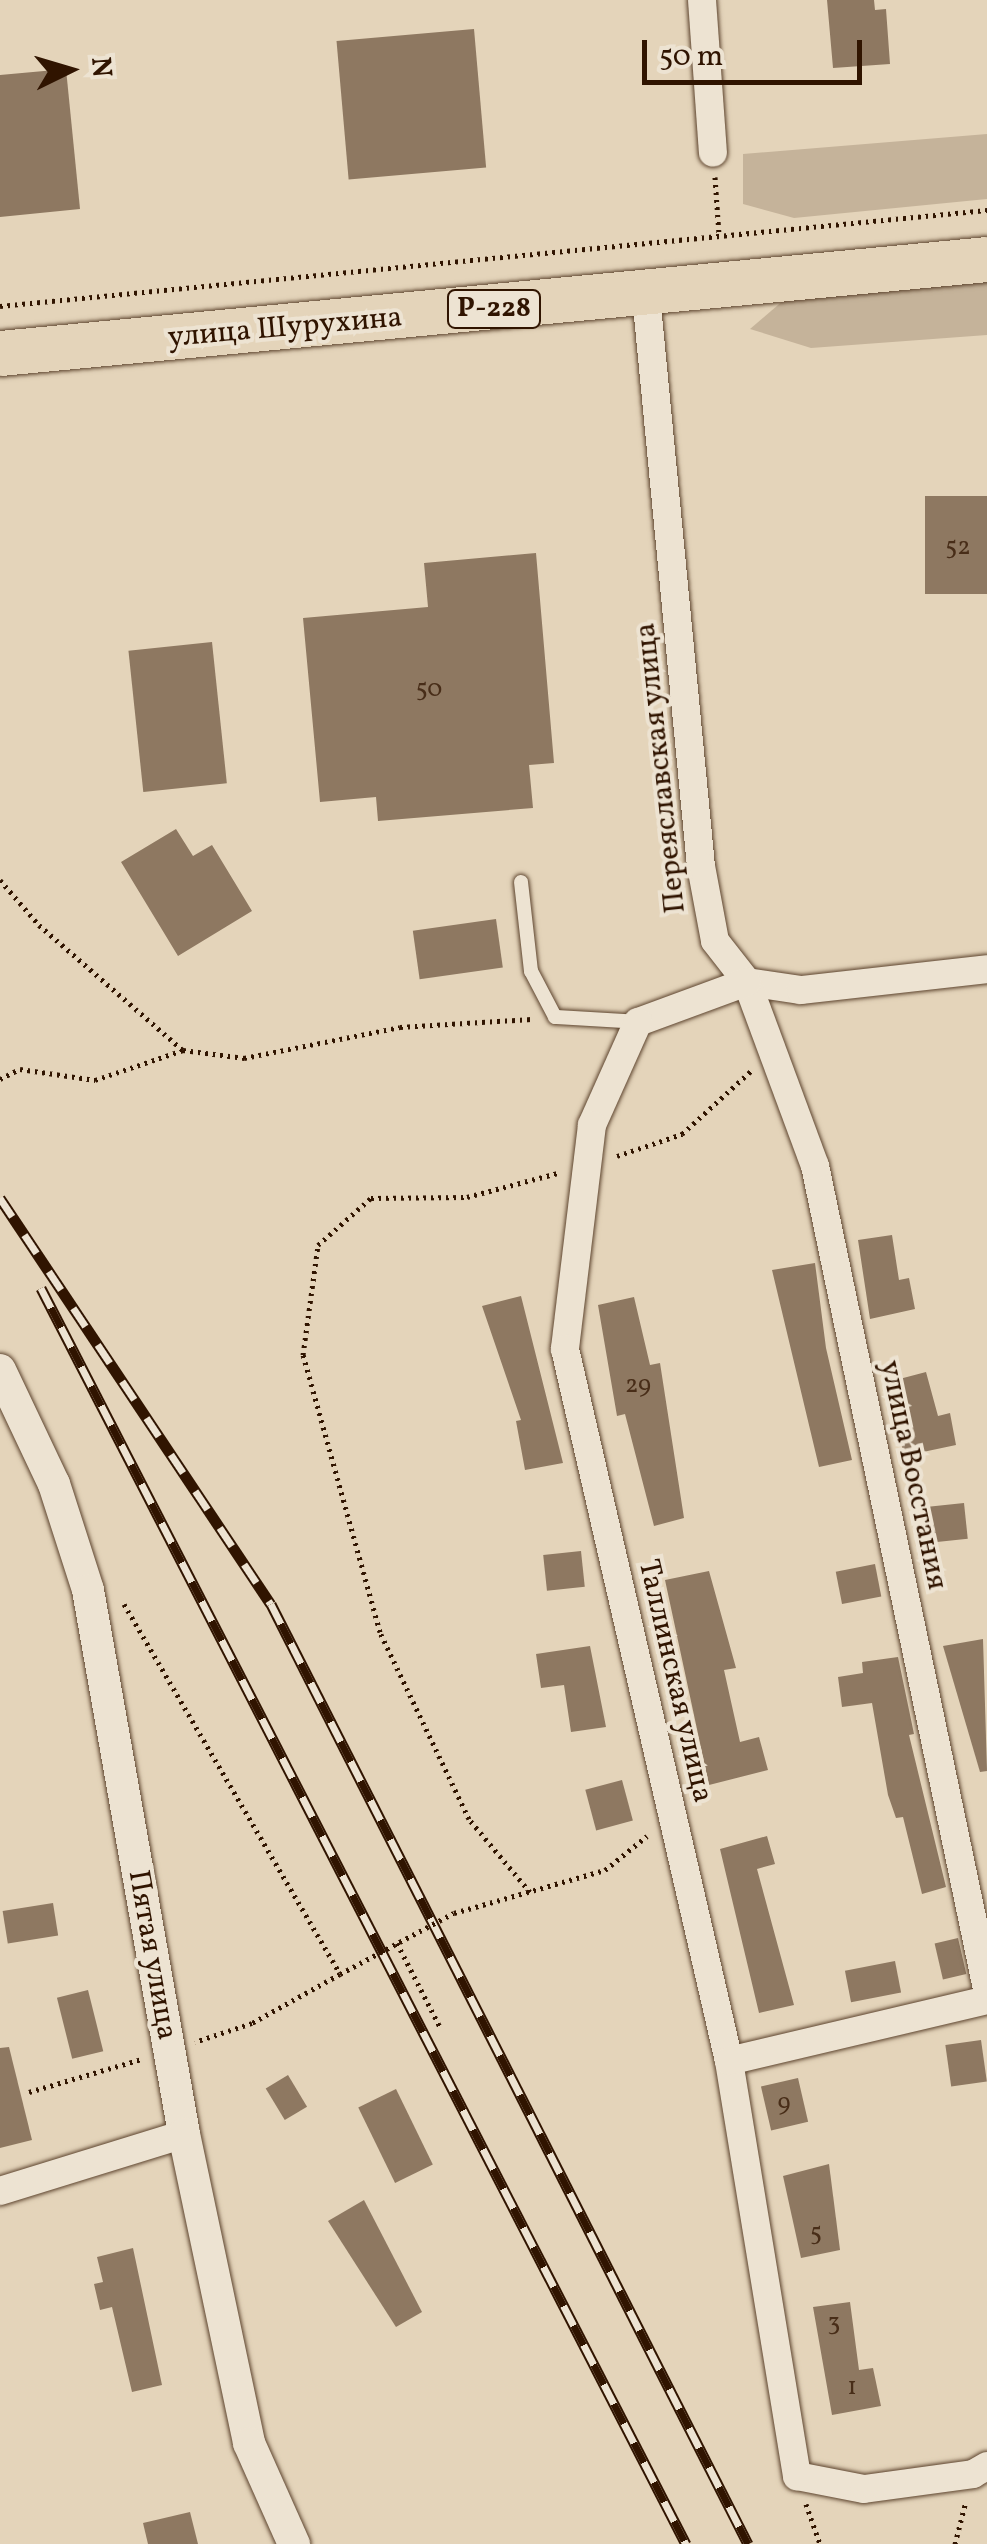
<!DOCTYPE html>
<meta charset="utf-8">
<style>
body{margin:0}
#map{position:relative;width:987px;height:2544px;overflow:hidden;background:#e4d4ba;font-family:Vollkorn,serif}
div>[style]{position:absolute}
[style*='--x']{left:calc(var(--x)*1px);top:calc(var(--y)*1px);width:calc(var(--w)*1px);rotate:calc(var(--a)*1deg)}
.green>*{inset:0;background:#c5b39a}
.building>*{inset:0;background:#8e7861;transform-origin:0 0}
.path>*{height:5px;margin-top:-2.5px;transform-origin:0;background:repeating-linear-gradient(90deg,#301400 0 2.5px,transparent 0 7.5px)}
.roads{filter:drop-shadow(0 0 2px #5d442e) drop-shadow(0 0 2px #5d442e)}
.service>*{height:14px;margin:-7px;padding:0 7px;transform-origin:7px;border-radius:7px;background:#ede3d2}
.minor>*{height:28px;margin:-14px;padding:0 14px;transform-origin:14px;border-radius:14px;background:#ede3d2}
.tertiary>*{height:32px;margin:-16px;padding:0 16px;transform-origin:16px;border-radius:16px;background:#ede3d2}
.trunk>*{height:45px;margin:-22.5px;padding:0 22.5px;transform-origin:22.5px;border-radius:22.5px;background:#e4d4ba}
.rail>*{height:11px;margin-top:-5.5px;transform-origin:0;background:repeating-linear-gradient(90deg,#ede3d2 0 22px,#301400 0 44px);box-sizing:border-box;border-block:2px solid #301400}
.path-bridge>*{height:5px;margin-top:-2.5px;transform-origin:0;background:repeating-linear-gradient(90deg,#301400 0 2.5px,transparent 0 7.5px)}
span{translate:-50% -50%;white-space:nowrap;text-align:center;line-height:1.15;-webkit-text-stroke:8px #ede3d2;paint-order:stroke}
.number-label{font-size:25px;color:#482d18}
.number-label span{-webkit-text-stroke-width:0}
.shield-label span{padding:2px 8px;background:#ede3d2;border:2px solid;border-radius:8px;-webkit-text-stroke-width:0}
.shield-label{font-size:28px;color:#301400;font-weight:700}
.street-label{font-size:30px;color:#301400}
.north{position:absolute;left:20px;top:20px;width:100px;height:100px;-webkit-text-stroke:8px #ede3d2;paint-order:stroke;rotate:85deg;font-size:28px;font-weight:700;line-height:40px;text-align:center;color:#301400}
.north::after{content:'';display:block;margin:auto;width:35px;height:45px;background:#301400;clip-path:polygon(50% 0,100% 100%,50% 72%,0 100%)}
.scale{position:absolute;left:642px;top:40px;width:220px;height:45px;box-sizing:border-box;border:5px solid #301400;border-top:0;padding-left:12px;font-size:30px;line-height:35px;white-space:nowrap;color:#301400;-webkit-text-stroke:8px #ede3d2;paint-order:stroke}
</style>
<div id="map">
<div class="green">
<i style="clip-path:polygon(987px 134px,987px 199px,794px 218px,743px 204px,743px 154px)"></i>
<i style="clip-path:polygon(987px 282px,987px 335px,811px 348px,750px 329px,785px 299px)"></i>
</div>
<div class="building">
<i style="clip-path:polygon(827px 0,874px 0,875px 10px,886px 9px,890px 64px,833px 68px)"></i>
<i style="left:474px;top:29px;width:139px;height:138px;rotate:85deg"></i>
<i style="clip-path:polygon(66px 69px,80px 209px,0 217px,0 75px)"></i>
<i style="left:987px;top:496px;width:98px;height:62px;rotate:90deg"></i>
<i style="clip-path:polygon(536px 553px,554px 763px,529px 765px,533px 808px,378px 821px,376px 797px,320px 802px,303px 618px,428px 607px,424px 563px)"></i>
<i style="left:212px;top:642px;width:142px;height:84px;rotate:84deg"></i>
<i style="clip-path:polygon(176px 829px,193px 856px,212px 845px,252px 911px,178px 956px,121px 862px)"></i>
<i style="left:496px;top:919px;width:49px;height:84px;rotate:82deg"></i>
<i style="clip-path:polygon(892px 1235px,899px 1280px,909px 1278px,915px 1309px,870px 1319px,858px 1240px)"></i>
<i style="clip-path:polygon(815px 1263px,826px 1348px,852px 1460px,819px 1467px,772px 1270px)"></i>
<i style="clip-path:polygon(521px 1296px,563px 1463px,525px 1470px,516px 1421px,521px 1420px,482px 1306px)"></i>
<i style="clip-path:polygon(634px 1297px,650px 1365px,660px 1363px,684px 1518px,654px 1526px,625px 1414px,617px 1416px,598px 1305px)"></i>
<i style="clip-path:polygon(926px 1372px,938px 1416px,950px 1413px,956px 1445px,904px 1456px,888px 1382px)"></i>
<i style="left:964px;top:1503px;width:36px;height:43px;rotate:84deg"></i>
<i style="left:581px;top:1551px;width:36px;height:38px;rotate:84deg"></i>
<i style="left:875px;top:1564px;width:33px;height:40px;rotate:79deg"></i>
<i style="clip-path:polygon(709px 1571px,736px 1668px,724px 1670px,740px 1742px,759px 1737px,768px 1770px,709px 1785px,665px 1580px)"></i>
<i style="clip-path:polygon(983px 1639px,987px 1771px,980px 1772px,943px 1646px)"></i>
<i style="clip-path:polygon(590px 1646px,606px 1727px,571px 1732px,564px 1685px,541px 1688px,536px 1654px)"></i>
<i style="clip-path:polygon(898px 1657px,914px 1734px,909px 1735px,946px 1887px,922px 1894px,903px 1817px,896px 1818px,888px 1795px,872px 1703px,842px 1707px,838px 1677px,863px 1673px,862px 1662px)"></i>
<i style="left:622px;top:1780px;width:42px;height:38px;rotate:75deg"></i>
<i style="clip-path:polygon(767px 1836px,775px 1864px,757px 1869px,794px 2005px,759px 2013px,720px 1849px)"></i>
<i style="left:53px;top:1903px;width:33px;height:51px;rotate:81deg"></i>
<i style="left:958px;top:1938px;width:37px;height:24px;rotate:77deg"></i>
<i style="left:895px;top:1961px;width:32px;height:51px;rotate:79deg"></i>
<i style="left:88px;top:1990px;width:63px;height:32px;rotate:76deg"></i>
<i style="left:981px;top:2040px;width:42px;height:36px;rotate:82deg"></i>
<i style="clip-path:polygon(9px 2047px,32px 2140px,0 2148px,0 2048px)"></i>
<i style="left:288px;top:2075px;width:37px;height:26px;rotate:59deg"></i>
<i style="left:798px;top:2078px;width:45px;height:38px;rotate:77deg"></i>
<i style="left:396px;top:2089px;width:84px;height:42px;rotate:64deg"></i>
<i style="clip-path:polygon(829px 2164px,840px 2250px,801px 2258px,783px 2176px)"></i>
<i style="clip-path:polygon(364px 2200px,422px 2312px,396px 2327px,328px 2221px)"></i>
<i style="clip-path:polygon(133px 2248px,162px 2385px,132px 2392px,112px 2307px,100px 2310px,94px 2284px,103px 2282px,97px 2257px)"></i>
<i style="clip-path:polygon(850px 2302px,859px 2370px,873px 2368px,881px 2406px,832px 2415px,813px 2307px)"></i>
<i style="clip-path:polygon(190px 2512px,198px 2544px,148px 2544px,143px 2523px)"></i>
</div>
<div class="path">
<i style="--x:715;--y:177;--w:57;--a:86"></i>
<i style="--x:0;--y:306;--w:992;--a:-5.56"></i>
<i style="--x:0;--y:880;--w:60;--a:49.1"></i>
<i style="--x:39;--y:925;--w:191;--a:41"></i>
<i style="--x:0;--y:1079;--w:22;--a:-27"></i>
<i style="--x:20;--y:1069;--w:76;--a:8.3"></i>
<i style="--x:95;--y:1080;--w:93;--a:-18.8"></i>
<i style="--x:183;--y:1050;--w:62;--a:7.5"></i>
<i style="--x:244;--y:1058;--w:159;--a:-11.2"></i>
<i style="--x:400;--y:1027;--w:132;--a:-3.5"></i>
<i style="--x:617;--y:1156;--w:69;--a:-18.7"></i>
<i style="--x:682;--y:1134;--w:95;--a:-42.4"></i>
<i style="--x:124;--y:1604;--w:428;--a:59.7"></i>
<i style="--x:340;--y:1974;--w:101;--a:150.9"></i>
<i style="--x:252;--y:2023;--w:60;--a:161.6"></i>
<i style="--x:530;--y:1892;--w:95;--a:-129.9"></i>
<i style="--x:469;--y:1819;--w:207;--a:-115.5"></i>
<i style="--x:380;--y:1632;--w:288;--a:-105.5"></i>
<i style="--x:303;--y:1355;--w:111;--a:-82.2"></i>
<i style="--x:318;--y:1245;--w:71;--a:-41.6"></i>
<i style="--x:371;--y:1198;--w:96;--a:-0.6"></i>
<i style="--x:467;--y:1197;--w:94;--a:-14.8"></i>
<i style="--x:454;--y:1913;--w:157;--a:-15.9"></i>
<i style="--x:605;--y:1870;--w:54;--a:-39"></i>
<i style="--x:397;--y:1943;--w:94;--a:62.9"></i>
<i style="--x:29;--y:2092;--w:118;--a:-16.3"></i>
<i style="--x:806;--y:2504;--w:42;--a:70.7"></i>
<i style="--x:955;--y:2544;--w:44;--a:-75.7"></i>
</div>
<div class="roads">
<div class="service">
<i style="--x:521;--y:882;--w:90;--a:83.6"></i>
<i style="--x:531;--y:971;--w:52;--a:62.4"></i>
<i style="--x:555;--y:1017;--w:83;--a:3.4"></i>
</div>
<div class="minor">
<i style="--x:702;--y:0;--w:153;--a:85.9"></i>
<i style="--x:646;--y:295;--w:574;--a:84.5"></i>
<i style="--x:701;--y:866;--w:76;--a:79.4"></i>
<i style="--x:715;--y:941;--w:52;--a:52"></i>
<i style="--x:747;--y:982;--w:55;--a:8.4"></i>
<i style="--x:801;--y:990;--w:187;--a:-6.4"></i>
<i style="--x:987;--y:1989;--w:841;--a:-101.8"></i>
<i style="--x:815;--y:1166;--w:196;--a:-110.3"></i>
<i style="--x:747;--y:982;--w:116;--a:159.8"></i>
<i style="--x:638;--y:1022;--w:113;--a:114.1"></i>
<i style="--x:592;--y:1125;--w:226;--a:96.9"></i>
<i style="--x:565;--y:1349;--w:731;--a:77.03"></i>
<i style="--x:729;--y:2061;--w:421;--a:80.7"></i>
<i style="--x:797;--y:2476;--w:68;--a:11"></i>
<i style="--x:864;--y:2489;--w:110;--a:-7.8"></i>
<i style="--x:973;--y:2474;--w:16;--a:-30"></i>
<i style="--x:729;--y:2061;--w:265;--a:-13.3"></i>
<i style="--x:0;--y:2191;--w:193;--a:-17.2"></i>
</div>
<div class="tertiary">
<i style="--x:0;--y:1370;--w:126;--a:64.7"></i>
<i style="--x:54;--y:1484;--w:111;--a:72.2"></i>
<i style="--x:88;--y:1590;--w:552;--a:79.99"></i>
<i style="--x:184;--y:2134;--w:316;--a:78.1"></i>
<i style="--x:249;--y:2443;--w:111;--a:66"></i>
</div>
<div class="trunk">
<i style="--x:0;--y:353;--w:991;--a:-5.44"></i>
</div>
</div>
<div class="rail">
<i style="--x:0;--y:1198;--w:488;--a:56.3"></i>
<i style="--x:271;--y:1604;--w:1054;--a:63.09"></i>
<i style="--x:41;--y:1288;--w:1412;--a:62.82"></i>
</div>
<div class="path-bridge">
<i style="--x:340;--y:1974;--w:129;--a:-28.2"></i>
</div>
<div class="number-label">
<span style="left:958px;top:548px">52</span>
<span style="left:429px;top:690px">50</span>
<span style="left:638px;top:1386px">29</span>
<span style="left:784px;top:2104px">9</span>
<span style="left:816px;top:2234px">5</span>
<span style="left:834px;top:2324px">3</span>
<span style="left:852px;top:2388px">1</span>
</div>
<div class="shield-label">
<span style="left:494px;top:309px">Р-228</span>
</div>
<div class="street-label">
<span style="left:285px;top:328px;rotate:-5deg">улица Шурухина</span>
<span style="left:661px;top:768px;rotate:-96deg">Переяславская улица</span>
<span style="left:913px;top:1475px;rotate:78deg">улица Восстания</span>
<span style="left:675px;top:1681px;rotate:77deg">Таллинская улица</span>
<span style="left:152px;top:1955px;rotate:80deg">Пятая улица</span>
</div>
<div class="north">N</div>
<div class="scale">50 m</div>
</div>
